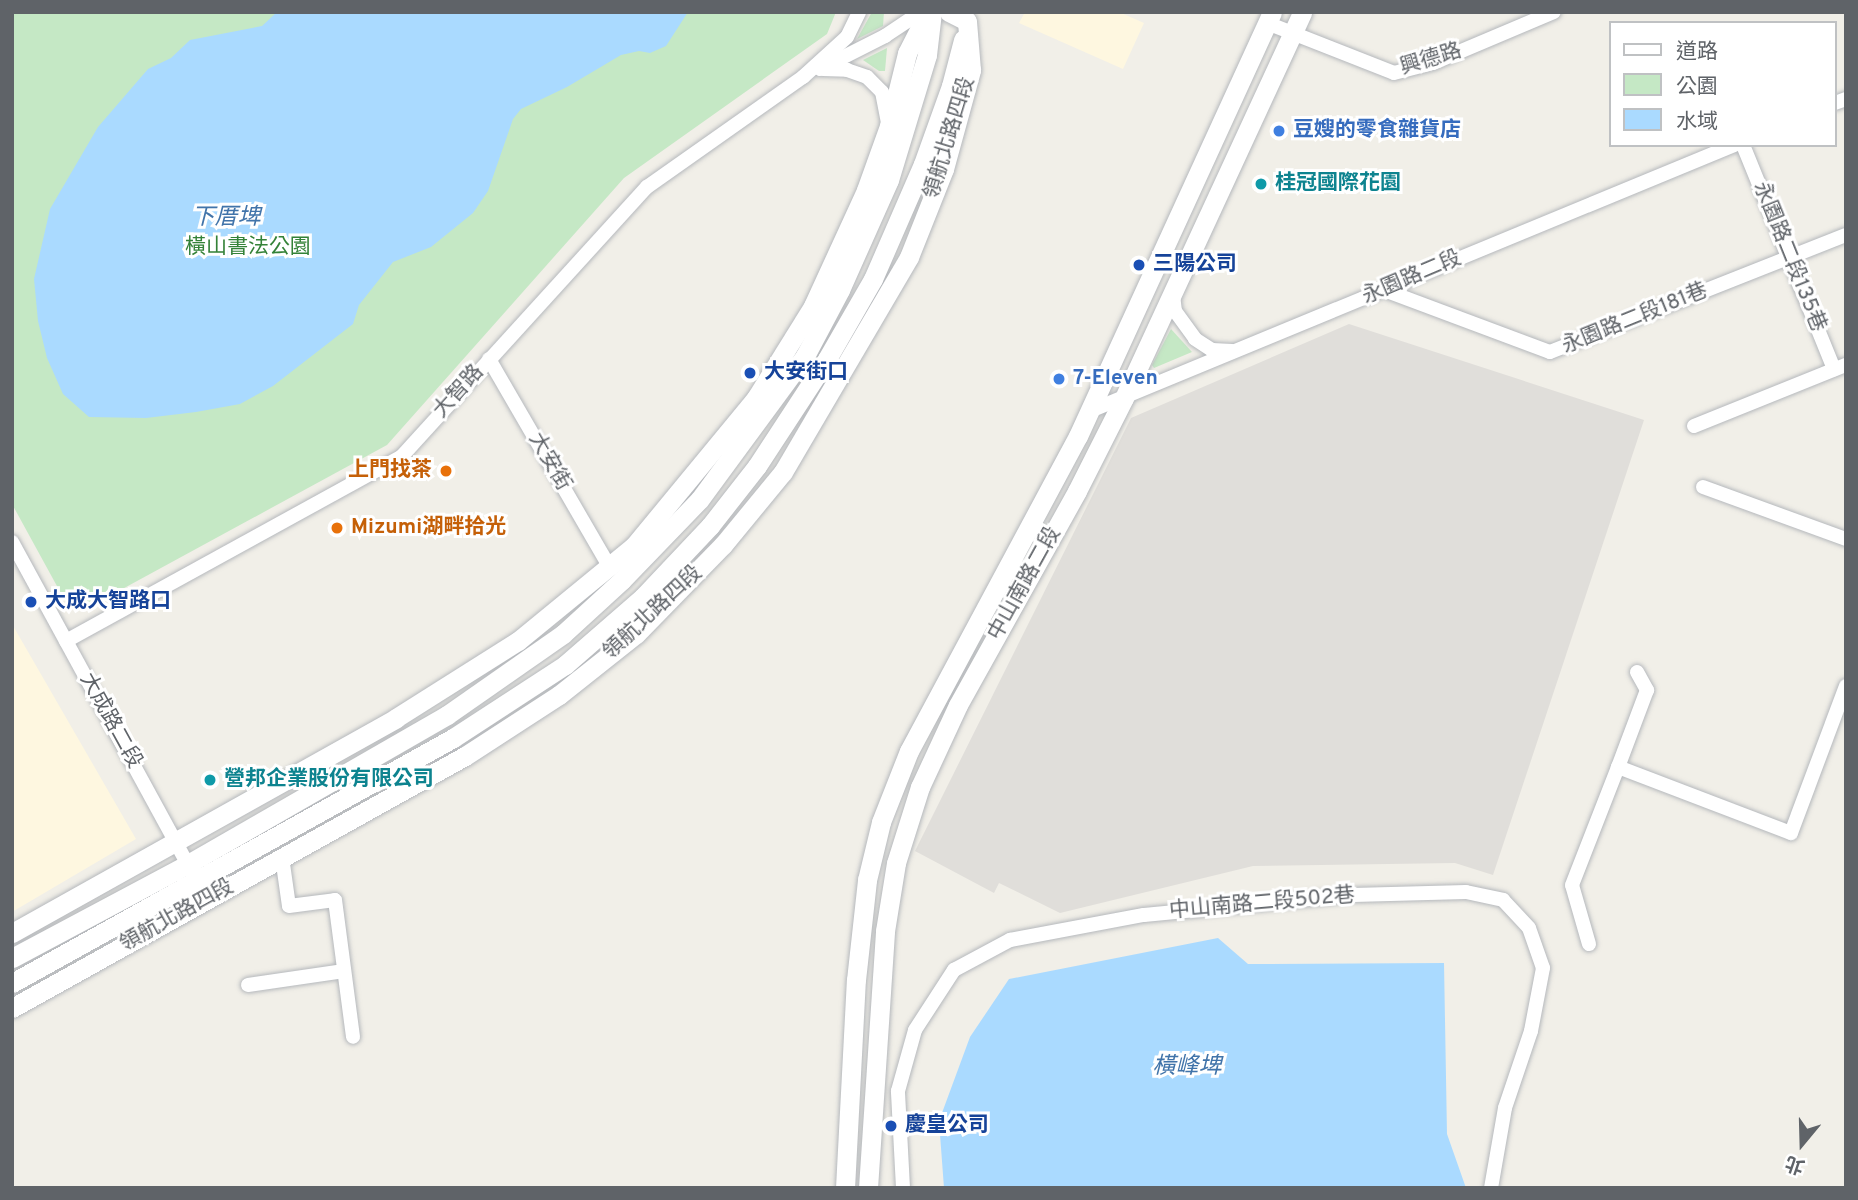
<!DOCTYPE html>
<meta charset="utf-8">
<style>
body{margin:0}
#map{position:relative;width:1858px;height:1200px;overflow:hidden;background:#f1efe8;font-family:Overpass,"Noto Sans TC",sans-serif}
div>[style]{position:absolute}
[style*='--x']{left:calc(var(--x)*1px);top:calc(var(--y)*1px);width:calc(var(--w)*1px);rotate:calc(var(--a)*1deg)}
.commercial>*{inset:0;background:#fef7e0}
.industrial>*{inset:0;background:#e0deda}
.green>*{inset:0;background:#c5e8c5}
.water>*{inset:0;background:#aadaff}
.roads{filter:drop-shadow(0 0 2px #b5b8bc) drop-shadow(0 0 2px #b5b8bc)}
.street>*{height:14px;margin:-7px;padding:0 7px;transform-origin:7px;border-radius:7px;background:#fff}
.secondary>*{height:19px;margin:-9.5px;padding:0 9.5px;transform-origin:9.5px;border-radius:9.5px;background:#fff}
.dots>*{width:19px;height:19px;translate:-50% -50%;box-sizing:border-box;border:4px solid #fff;border-radius:50%}
span{translate:-50% -50%;white-space:nowrap;text-align:center;line-height:1.15;-webkit-text-stroke:6px #fff;paint-order:stroke}
.street-label{font-size:21px;color:#5f6368}
.shop-label{font-size:21px;color:#366cbe;font-weight:700}
.left{translate:0 -50%;text-align:left}
.culture-label{font-size:21px;color:#0d838f;font-weight:700}
.park-label{font-size:21px;color:#348238}
.transit-label{font-size:21px;color:#164399;font-weight:700}
.food-label{font-size:21px;color:#c56008;font-weight:700}
.right{translate:-100% -50%;text-align:right}
.water-label{font-size:23px;color:#4174aa;font-style:italic}
.frame{position:absolute;inset:0;border:14px solid #5f6368;pointer-events:none}
.legend{position:absolute;left:1609px;top:21px;width:228px;height:126px;box-sizing:border-box;background:#fff;border:2px solid #bfc1c3;margin:0;padding:9px 12px;list-style:none;font-size:21px;color:#5f6368}
.legend li{display:flex;align-items:center;gap:14px;height:35px}
.legend b{width:35px;border:2px solid #bfc1c3}
.north{position:absolute;left:1767px;top:1109px;width:70px;height:70px;-webkit-text-stroke:5px #fff;paint-order:stroke;rotate:199deg;font-size:19px;font-weight:700;line-height:28px;text-align:center;color:#5f6368}
.north::after{content:'';display:block;margin:auto;width:24px;height:32px;background:#5f6368;clip-path:polygon(50% 0,100% 100%,50% 72%,0 100%)}
</style>
<div id="map">
<div class="commercial">
<i style="clip-path:polygon(1025px 12px,1119px 12px,1144px 23px,1123px 69px,1019px 23px)"></i>
<i style="clip-path:polygon(12px 624px,136px 839px,12px 912px)"></i>
</div>
<div class="industrial">
<i style="clip-path:polygon(1349px 324px,1644px 420px,1493px 875px,1455px 863px,1253px 866px,1060px 913px,999px 883px,994px 893px,915px 851px,1131px 418px)"></i>
</div>
<div class="green">
<i style="clip-path:polygon(12px 12px,836px 12px,827px 34px,624px 178px,387px 445px,82px 611px,69px 608px,12px 504px)"></i>
<i style="clip-path:polygon(872px 12px,884px 12px,883px 26px,857px 39px)"></i>
<i style="clip-path:polygon(887px 48px,885px 71px,879px 71px,863px 60px)"></i>
<i style="clip-path:polygon(1171px 329px,1192px 352px,1154px 368px,1152px 365px)"></i>
</div>
<div class="water">
<i style="clip-path:polygon(277px 12px,688px 12px,666px 46px,650px 53px,639px 51px,621px 55px,567px 87px,521px 109px,513px 119px,488px 191px,473px 213px,431px 247px,393px 262px,359px 305px,353px 324px,273px 386px,240px 404px,196px 412px,146px 418px,89px 417px,63px 394px,47px 358px,38px 321px,34px 279px,50px 209px,98px 127px,148px 69px,171px 58px,190px 40px,262px 26px)"></i>
<i style="clip-path:polygon(1218px 938px,1248px 964px,1444px 963px,1447px 1134px,1466px 1188px,944px 1188px,939px 1121px,970px 1037px,1009px 979px)"></i>
</div>
<div class="roads">
<div class="street">
<i style="--x:1267;--y:23;--w:136;--a:21.5"></i>
<i style="--x:1394;--y:73;--w:40;--a:-14.4"></i>
<i style="--x:1433;--y:63;--w:131;--a:-22.9"></i>
<i style="--x:820;--y:69;--w:73;--a:-26.9"></i>
<i style="--x:885;--y:36;--w:43;--a:-33.7"></i>
<i style="--x:823;--y:69;--w:24;--a:2"></i>
<i style="--x:847;--y:70;--w:21;--a:19"></i>
<i style="--x:867;--y:77;--w:21;--a:45"></i>
<i style="--x:882;--y:92;--w:33;--a:79"></i>
<i style="--x:1835;--y:103;--w:12;--a:-20"></i>
<i style="--x:1743;--y:145;--w:242;--a:67.9"></i>
<i style="--x:1384;--y:290;--w:177;--a:20.5"></i>
<i style="--x:1550;--y:352;--w:318;--a:-21.6"></i>
<i style="--x:1173;--y:295;--w:16;--a:83"></i>
<i style="--x:1175;--y:311;--w:34;--a:54"></i>
<i style="--x:1195;--y:339;--w:20;--a:33"></i>
<i style="--x:1212;--y:350;--w:20;--a:3"></i>
<i style="--x:489;--y:359;--w:239;--a:59.9"></i>
<i style="--x:1090;--y:411;--w:697;--a:-22.44"></i>
<i style="--x:1694;--y:426;--w:164;--a:-21.9"></i>
<i style="--x:1703;--y:487;--w:152;--a:20"></i>
<i style="--x:12;--y:542;--w:407;--a:61.4"></i>
<i style="--x:66;--y:641;--w:384;--a:-28.8"></i>
<i style="--x:402;--y:456;--w:364;--a:-47.7"></i>
<i style="--x:647;--y:187;--w:191;--a:-35.2"></i>
<i style="--x:803;--y:77;--w:59;--a:-42.3"></i>
<i style="--x:847;--y:37;--w:28;--a:-64"></i>
<i style="--x:1637;--y:672;--w:21;--a:61"></i>
<i style="--x:1647;--y:690;--w:82;--a:110.6"></i>
<i style="--x:1618;--y:767;--w:185;--a:20.9"></i>
<i style="--x:1791;--y:833;--w:157;--a:-69.5"></i>
<i style="--x:282;--y:857;--w:49;--a:81.9"></i>
<i style="--x:289;--y:906;--w:46;--a:-7.4"></i>
<i style="--x:335;--y:900;--w:138;--a:82.5"></i>
<i style="--x:1589;--y:944;--w:61;--a:-106.1"></i>
<i style="--x:1572;--y:885;--w:127;--a:-68.7"></i>
<i style="--x:248;--y:985;--w:97;--a:-8.3"></i>
<i style="--x:903;--y:1188;--w:97;--a:-93"></i>
<i style="--x:898;--y:1091;--w:63;--a:-74.4"></i>
<i style="--x:915;--y:1030;--w:72;--a:-57"></i>
<i style="--x:954;--y:970;--w:64;--a:-28.2"></i>
<i style="--x:1010;--y:940;--w:136;--a:-10.6"></i>
<i style="--x:1144;--y:915;--w:210;--a:-5.5"></i>
<i style="--x:1353;--y:895;--w:113;--a:-1.5"></i>
<i style="--x:1466;--y:892;--w:38;--a:12"></i>
<i style="--x:1503;--y:900;--w:38;--a:47"></i>
<i style="--x:1529;--y:928;--w:42;--a:70.7"></i>
<i style="--x:1543;--y:968;--w:64;--a:100.8"></i>
<i style="--x:1531;--y:1031;--w:81;--a:108.7"></i>
<i style="--x:1505;--y:1108;--w:81;--a:99.9"></i>
</div>
<div class="secondary">
<i style="--x:949;--y:12;--w:20;--a:27"></i>
<i style="--x:12;--y:933;--w:440;--a:-29.2"></i>
<i style="--x:396;--y:718;--w:144;--a:-32.3"></i>
<i style="--x:518;--y:641;--w:150;--a:-39.3"></i>
<i style="--x:634;--y:546;--w:192;--a:-50.5"></i>
<i style="--x:756;--y:398;--w:108;--a:-58.2"></i>
<i style="--x:813;--y:306;--w:128;--a:-65.4"></i>
<i style="--x:866;--y:190;--w:68;--a:-70.2"></i>
<i style="--x:889;--y:126;--w:75;--a:-76.1"></i>
<i style="--x:907;--y:53;--w:42;--a:-62.8"></i>
<i style="--x:12;--y:958;--w:200;--a:-28.1"></i>
<i style="--x:188;--y:864;--w:299;--a:-29.9"></i>
<i style="--x:447;--y:715;--w:141;--a:-34.9"></i>
<i style="--x:563;--y:634;--w:80;--a:-42.5"></i>
<i style="--x:622;--y:580;--w:112;--a:-46.1"></i>
<i style="--x:700;--y:499;--w:177;--a:-53.7"></i>
<i style="--x:805;--y:356;--w:75;--a:-62.1"></i>
<i style="--x:840;--y:290;--w:120;--a:-66"></i>
<i style="--x:889;--y:180;--w:131;--a:-73.1"></i>
<i style="--x:927;--y:55;--w:43;--a:-83.4"></i>
<i style="--x:12;--y:983;--w:504;--a:-29.05"></i>
<i style="--x:453;--y:738;--w:134;--a:-33.1"></i>
<i style="--x:565;--y:665;--w:103;--a:-41.1"></i>
<i style="--x:643;--y:597;--w:98;--a:-46.7"></i>
<i style="--x:710;--y:526;--w:76;--a:-51.9"></i>
<i style="--x:757;--y:466;--w:128;--a:-56.8"></i>
<i style="--x:827;--y:359;--w:92;--a:-60.1"></i>
<i style="--x:873;--y:279;--w:125;--a:-66.5"></i>
<i style="--x:923;--y:164;--w:83;--a:-70.3"></i>
<i style="--x:951;--y:86;--w:48;--a:-75.4"></i>
<i style="--x:12;--y:1008;--w:518;--a:-29.09"></i>
<i style="--x:465;--y:756;--w:112;--a:-33"></i>
<i style="--x:559;--y:695;--w:98;--a:-38.4"></i>
<i style="--x:636;--y:634;--w:124;--a:-45.7"></i>
<i style="--x:723;--y:545;--w:94;--a:-50.6"></i>
<i style="--x:783;--y:472;--w:249;--a:-59.6"></i>
<i style="--x:909;--y:257;--w:95;--a:-68.3"></i>
<i style="--x:944;--y:169;--w:103;--a:-74.7"></i>
<i style="--x:971;--y:70;--w:49;--a:-94.7"></i>
<i style="--x:845;--y:1188;--w:208;--a:-87"></i>
<i style="--x:856;--y:980;--w:101;--a:-83.7"></i>
<i style="--x:867;--y:880;--w:60;--a:-76.4"></i>
<i style="--x:881;--y:822;--w:76;--a:-68.5"></i>
<i style="--x:909;--y:751;--w:357;--a:-61.8"></i>
<i style="--x:1078;--y:436;--w:466;--a:-65.4"></i>
<i style="--x:868;--y:1188;--w:258;--a:-86.2"></i>
<i style="--x:885;--y:931;--w:69;--a:-80.8"></i>
<i style="--x:896;--y:863;--w:80;--a:-72.5"></i>
<i style="--x:920;--y:787;--w:90;--a:-65.1"></i>
<i style="--x:958;--y:705;--w:245;--a:-60.9"></i>
<i style="--x:1077;--y:491;--w:104;--a:-63.2"></i>
<i style="--x:1124;--y:398;--w:425;--a:-65.2"></i>
</div>
</div>
<div class="dots">
<i style="left:1279px;top:131px;background:#3f7fe0"></i>
<i style="left:1261px;top:184px;background:#0f9aa8"></i>
<i style="left:1139px;top:265px;background:#1a4fb4"></i>
<i style="left:750px;top:373px;background:#1a4fb4"></i>
<i style="left:1059px;top:379px;background:#3f7fe0"></i>
<i style="left:446px;top:471px;background:#e8710a"></i>
<i style="left:337px;top:528px;background:#e8710a"></i>
<i style="left:31px;top:602px;background:#1a4fb4"></i>
<i style="left:210px;top:780px;background:#0f9aa8"></i>
<i style="left:891px;top:1126px;background:#1a4fb4"></i>
</div>
<div class="street-label">
<span style="left:1431px;top:60px;rotate:-17deg">興德路</span>
<span style="left:950px;top:138px;rotate:-73deg">領航北路四段</span>
<span style="left:1789px;top:257px;rotate:68deg">永園路二段135巷</span>
<span style="left:1412px;top:278px;rotate:-23deg">永園路二段</span>
<span style="left:1635px;top:319px;rotate:-22deg">永園路二段181巷</span>
<span style="left:459px;top:392px;rotate:-48deg">大智路</span>
<span style="left:549px;top:462px;rotate:60deg">大安街</span>
<span style="left:1025px;top:584px;rotate:-61deg">中山南路二段</span>
<span style="left:653px;top:613px;rotate:-43deg">領航北路四段</span>
<span style="left:110px;top:721px;rotate:61deg">大成路二段</span>
<span style="left:1262px;top:904px;rotate:-5deg">中山南路二段502巷</span>
<span style="left:177px;top:916px;rotate:-29deg">領航北路四段</span>
</div>
<div class="shop-label">
<span class="left" style="left:1293px;top:131px">豆嫂的零食雜貨店</span>
<span class="left" style="left:1073px;top:379px">7-Eleven</span>
</div>
<div class="culture-label">
<span class="left" style="left:1275px;top:184px">桂冠國際花園</span>
<span class="left" style="left:224px;top:780px">營邦企業股份有限公司</span>
</div>
<div class="park-label">
<span style="left:248px;top:248px">橫山書法公園</span>
</div>
<div class="transit-label">
<span class="left" style="left:1153px;top:265px">三陽公司</span>
<span class="left" style="left:764px;top:373px">大安街口</span>
<span class="left" style="left:45px;top:602px">大成大智路口</span>
<span class="left" style="left:905px;top:1126px">慶皇公司</span>
</div>
<div class="food-label">
<span class="right" style="left:432px;top:471px">上門找茶</span>
<span class="left" style="left:351px;top:528px">Mizumi湖畔拾光</span>
</div>
<div class="water-label">
<span style="left:226px;top:219px">下厝埤</span>
<span style="left:1187px;top:1068px">橫峰埤</span>
</div>
<div class="frame"></div>
<ul class="legend">
<li><b style="height:9px;background:#fff"></b>道路</li>
<li><b style="height:19px;background:#c5e8c5"></b>公園</li>
<li><b style="height:19px;background:#aadaff"></b>水域</li>
</ul>
<div class="north">北</div>
</div>
